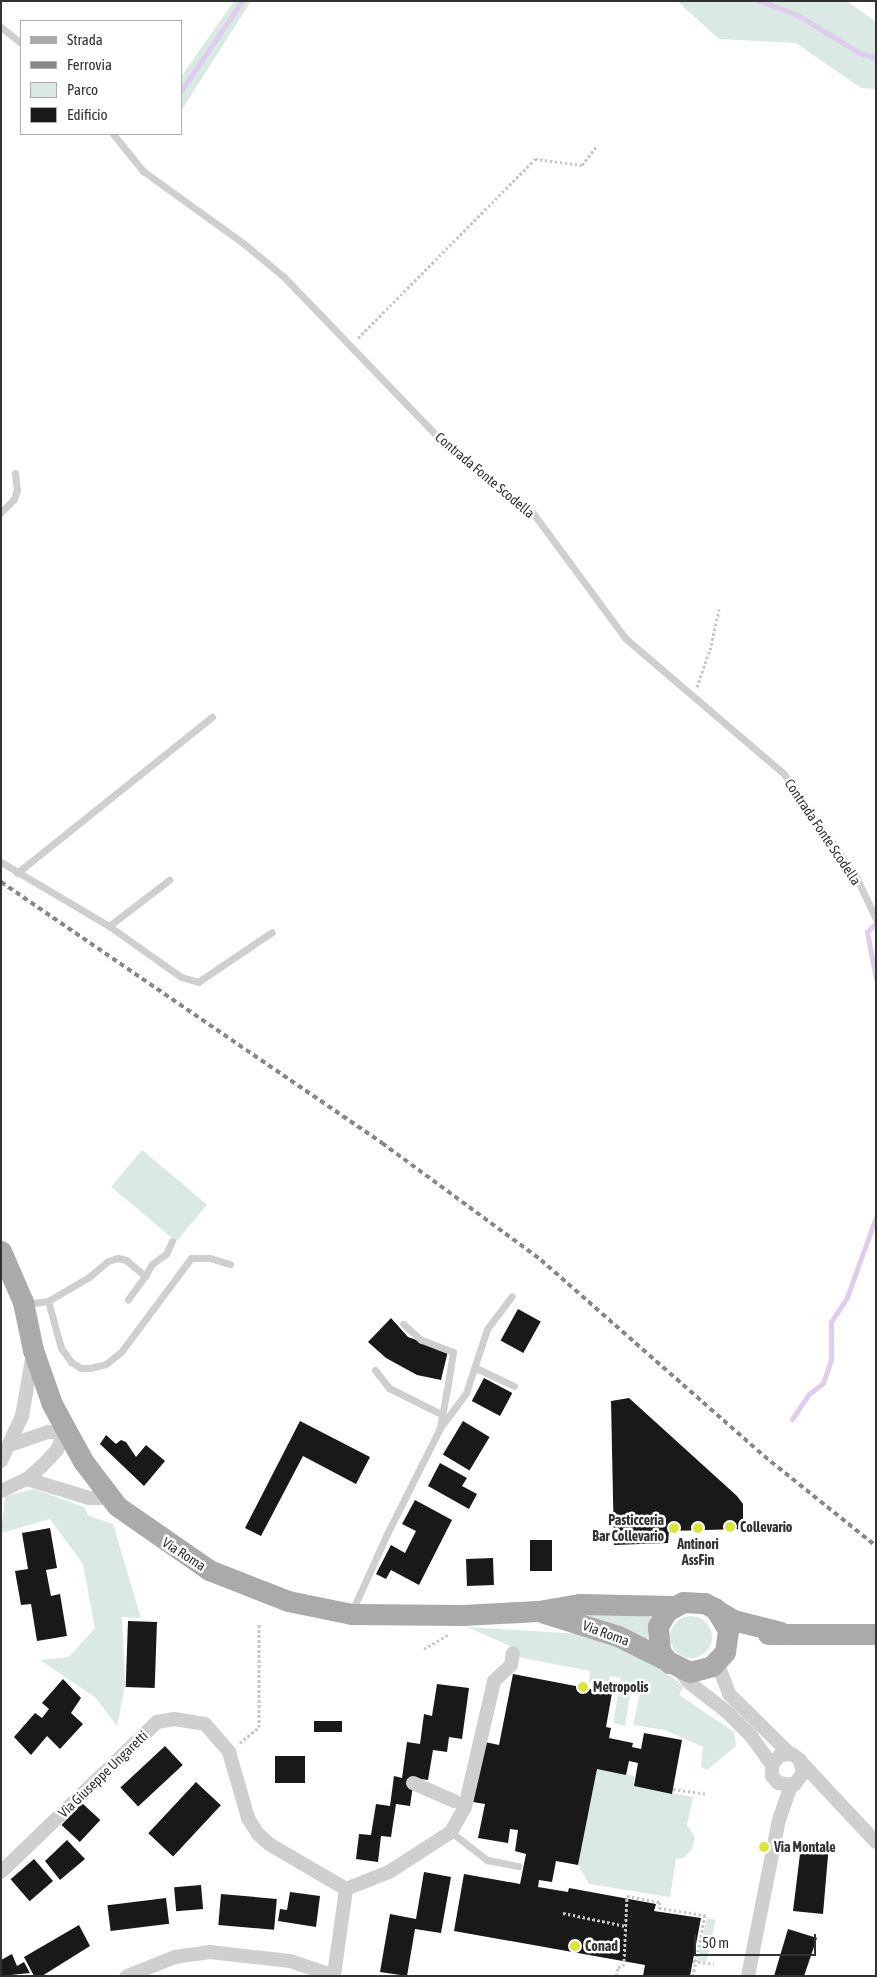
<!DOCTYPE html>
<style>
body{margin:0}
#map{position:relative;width:877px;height:1977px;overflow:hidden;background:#fff;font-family:"Asap Condensed",sans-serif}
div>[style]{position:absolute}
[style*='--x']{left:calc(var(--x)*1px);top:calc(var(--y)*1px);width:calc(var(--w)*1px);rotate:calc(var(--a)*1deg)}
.green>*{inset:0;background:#dae9e3;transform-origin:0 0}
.round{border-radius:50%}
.stream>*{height:5px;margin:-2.5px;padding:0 2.5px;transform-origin:2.5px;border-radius:2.5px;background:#decded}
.building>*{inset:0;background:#191919;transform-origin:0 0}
.path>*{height:3px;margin-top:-1.5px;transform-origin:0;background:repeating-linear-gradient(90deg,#c6c6c6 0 2.5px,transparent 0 5px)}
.lane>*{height:7px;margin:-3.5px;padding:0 3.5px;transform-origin:3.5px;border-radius:3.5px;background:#cfcfcf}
.street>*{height:14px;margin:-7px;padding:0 7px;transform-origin:7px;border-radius:7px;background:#cfcfcf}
.primary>*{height:21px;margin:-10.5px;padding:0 10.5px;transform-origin:10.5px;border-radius:10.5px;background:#aaa}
.rail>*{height:4px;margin-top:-2px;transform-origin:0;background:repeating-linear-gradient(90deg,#878787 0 5px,transparent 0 9px)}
.dots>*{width:14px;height:14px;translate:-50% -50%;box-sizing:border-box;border:2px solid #fff;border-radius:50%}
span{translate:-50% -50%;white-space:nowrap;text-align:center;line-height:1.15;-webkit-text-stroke:5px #fff;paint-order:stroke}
.street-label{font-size:14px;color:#323232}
.poi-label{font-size:14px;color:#323232;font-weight:700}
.right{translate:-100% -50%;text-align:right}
.left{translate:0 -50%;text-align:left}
.frame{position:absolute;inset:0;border:2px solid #323232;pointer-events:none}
.legend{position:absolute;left:20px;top:20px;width:162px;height:115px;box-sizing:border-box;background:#fff;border:1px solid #adadad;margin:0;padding:6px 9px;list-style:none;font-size:15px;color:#323232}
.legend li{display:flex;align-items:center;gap:10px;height:25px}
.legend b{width:25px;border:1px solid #adadad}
.scale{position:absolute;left:694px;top:1934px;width:122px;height:22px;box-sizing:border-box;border:2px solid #323232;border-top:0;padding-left:6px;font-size:15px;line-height:18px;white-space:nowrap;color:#323232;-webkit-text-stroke:4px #fff;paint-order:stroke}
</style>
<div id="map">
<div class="green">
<i style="clip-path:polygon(234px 1px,251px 1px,181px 111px,181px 77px)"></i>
<i style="clip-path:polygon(677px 1px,847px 1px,876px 22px,876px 89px,861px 88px,796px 43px,719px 39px)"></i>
<i style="left:142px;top:1150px;width:85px;height:48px;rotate:40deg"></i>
<i style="clip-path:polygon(34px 1489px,84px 1507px,89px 1516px,113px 1524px,141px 1618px,122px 1617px,125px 1686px,117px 1726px,96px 1698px,40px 1660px,69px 1657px,95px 1628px,83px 1564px,50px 1519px,1px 1533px,5px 1496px)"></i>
<i style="clip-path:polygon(607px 1613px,651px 1617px,647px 1641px,579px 1615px)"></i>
<i class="round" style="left:670px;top:1616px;width:42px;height:42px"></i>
<i style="clip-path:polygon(467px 1627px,581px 1634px,643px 1656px,684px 1686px,679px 1695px,734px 1732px,736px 1746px,707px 1770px,701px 1767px,703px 1747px,665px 1730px,633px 1725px,641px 1689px,631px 1688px,625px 1726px,613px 1723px,621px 1678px,610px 1676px,609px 1687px,589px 1682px,590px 1671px,517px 1657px,517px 1651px,510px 1646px)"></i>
<i style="clip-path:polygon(597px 1769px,635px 1776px,634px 1786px,693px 1797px,687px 1825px,695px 1837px,692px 1849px,684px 1858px,676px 1859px,670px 1897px,589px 1884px,578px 1865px)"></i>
<i style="left:707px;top:1918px;width:9px;height:43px;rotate:13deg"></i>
</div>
<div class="stream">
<i style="--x:760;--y:1;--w:38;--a:20"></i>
<i style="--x:796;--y:14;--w:73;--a:31.5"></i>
<i style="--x:858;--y:52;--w:19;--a:18"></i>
<i style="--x:181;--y:91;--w:109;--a:-55.9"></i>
<i style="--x:876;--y:923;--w:13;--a:135"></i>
<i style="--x:867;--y:932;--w:48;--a:79.2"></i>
<i style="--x:792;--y:1419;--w:30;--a:-56"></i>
<i style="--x:809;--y:1394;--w:18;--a:-38"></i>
<i style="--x:823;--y:1383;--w:24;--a:-71"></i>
<i style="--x:831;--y:1360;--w:38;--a:-90"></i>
<i style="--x:831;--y:1322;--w:30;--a:-57"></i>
<i style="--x:847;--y:1297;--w:85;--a:-70.1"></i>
</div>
<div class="building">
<i style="left:518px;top:1309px;width:26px;height:36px;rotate:29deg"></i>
<i style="clip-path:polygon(391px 1318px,408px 1337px,448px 1351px,441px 1380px,417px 1375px,386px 1358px,368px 1342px)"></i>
<i style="left:484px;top:1378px;width:32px;height:26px;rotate:28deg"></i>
<i style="clip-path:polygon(629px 1398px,737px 1496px,743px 1504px,743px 1529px,669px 1531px,668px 1543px,614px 1545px,611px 1401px)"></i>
<i style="clip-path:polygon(300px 1421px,370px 1457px,356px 1484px,303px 1456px,261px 1536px,245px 1528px)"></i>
<i style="left:463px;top:1421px;width:31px;height:39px;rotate:31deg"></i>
<i style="clip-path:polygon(106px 1435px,116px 1444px,121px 1440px,126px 1442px,136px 1457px,146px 1445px,165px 1461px,144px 1486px,100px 1444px)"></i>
<i style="clip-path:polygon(440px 1463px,467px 1478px,462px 1486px,477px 1494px,469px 1509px,428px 1486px)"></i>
<i style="clip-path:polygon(415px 1500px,452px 1520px,419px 1585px,391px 1570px,386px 1579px,376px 1574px,391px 1545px,405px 1553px,416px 1531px,402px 1524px)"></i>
<i style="clip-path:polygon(50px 1528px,57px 1568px,46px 1570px,51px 1596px,60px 1594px,67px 1636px,37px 1641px,31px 1604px,21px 1605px,15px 1571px,28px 1569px,22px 1533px)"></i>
<i style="left:530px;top:1540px;width:22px;height:31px"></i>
<i style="left:493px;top:1558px;width:27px;height:27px;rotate:88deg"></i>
<i style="left:128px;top:1621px;width:29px;height:66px;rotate:2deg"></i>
<i style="clip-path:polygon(513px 1674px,612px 1693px,606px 1727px,611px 1728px,609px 1738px,633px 1743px,632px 1747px,641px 1749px,644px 1733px,682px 1740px,672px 1794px,634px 1786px,638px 1763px,629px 1761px,626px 1775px,597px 1769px,578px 1865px,556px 1861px,552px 1882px,539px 1880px,538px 1887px,568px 1892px,569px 1888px,656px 1904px,654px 1911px,701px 1918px,690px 1976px,643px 1976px,645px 1965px,454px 1931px,464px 1874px,520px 1884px,526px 1854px,515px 1851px,518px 1830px,510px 1829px,508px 1843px,478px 1838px,485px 1804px,473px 1802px,485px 1742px,499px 1745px)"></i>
<i style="clip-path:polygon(63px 1679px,81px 1698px,71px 1713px,83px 1724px,60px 1749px,47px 1736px,31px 1755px,14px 1737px,35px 1713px,42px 1718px,49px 1709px,42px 1703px)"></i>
<i style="clip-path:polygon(437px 1684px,469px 1688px,462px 1739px,449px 1737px,447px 1752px,433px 1750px,428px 1780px,414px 1778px,410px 1806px,396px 1804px,391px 1837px,381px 1836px,378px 1862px,356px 1859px,359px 1834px,371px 1835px,376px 1804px,390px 1806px,394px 1776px,402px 1778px,407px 1742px,420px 1744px,424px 1714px,432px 1716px)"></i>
<i style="left:342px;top:1721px;width:11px;height:28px;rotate:90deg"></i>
<i style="left:165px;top:1746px;width:26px;height:61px;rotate:47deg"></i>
<i style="left:305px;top:1756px;width:27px;height:30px;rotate:90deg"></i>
<i style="left:196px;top:1782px;width:34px;height:70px;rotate:43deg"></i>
<i style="left:82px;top:1803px;width:25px;height:30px;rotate:43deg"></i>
<i style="clip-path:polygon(67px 1840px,85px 1859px,60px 1880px,45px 1861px)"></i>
<i style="clip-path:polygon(798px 1842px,829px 1844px,823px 1914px,793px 1911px,800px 1854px,797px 1854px)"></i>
<i style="left:34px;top:1859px;width:29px;height:31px;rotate:49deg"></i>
<i style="clip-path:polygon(424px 1872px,451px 1877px,441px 1933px,415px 1929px,407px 1976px,380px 1972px,390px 1914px,416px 1919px)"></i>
<i style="left:201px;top:1885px;width:24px;height:27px;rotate:85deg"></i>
<i style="clip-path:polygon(290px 1892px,320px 1896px,316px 1927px,278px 1921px,280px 1909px,287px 1910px)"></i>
<i style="left:221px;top:1894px;width:56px;height:31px;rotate:5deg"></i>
<i style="left:166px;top:1898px;width:26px;height:59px;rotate:83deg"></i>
<i style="clip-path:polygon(79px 1925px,90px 1946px,42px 1976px,34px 1976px,24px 1957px)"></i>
<i style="clip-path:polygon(788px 1929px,817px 1938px,804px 1976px,774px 1976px)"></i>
<i style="clip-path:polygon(12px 1954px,17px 1966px,24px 1962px,30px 1973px,1px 1976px,1px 1960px)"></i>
</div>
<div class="path">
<i style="--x:358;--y:338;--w:252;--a:-45.3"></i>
<i style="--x:535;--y:159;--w:47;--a:7.3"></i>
<i style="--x:582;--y:165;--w:23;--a:-52"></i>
<i style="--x:697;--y:687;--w:39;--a:-71"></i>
<i style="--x:710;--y:650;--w:42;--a:-77.6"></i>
<i style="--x:424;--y:1649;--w:29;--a:-31"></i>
<i style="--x:240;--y:1743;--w:25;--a:-40"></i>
<i style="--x:259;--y:1727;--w:104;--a:-90"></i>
<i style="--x:673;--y:1789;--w:34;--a:8"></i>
<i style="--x:563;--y:1913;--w:64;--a:11.7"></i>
<i style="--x:693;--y:1961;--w:21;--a:8"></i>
<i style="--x:616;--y:1976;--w:9;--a:-77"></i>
<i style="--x:618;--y:1967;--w:5;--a:-11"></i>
<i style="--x:623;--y:1966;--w:5;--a:-79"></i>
<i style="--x:624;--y:1961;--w:65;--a:-87.4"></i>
<i style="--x:627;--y:1896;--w:34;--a:10"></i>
<i style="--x:660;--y:1902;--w:6;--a:99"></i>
<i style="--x:659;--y:1908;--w:47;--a:8.7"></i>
<i style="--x:705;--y:1915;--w:62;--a:101.1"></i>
</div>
<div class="lane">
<i style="--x:1;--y:27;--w:26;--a:39"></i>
<i style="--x:113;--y:134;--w:48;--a:51"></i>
<i style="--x:143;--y:171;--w:123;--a:35.8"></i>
<i style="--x:243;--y:243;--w:53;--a:39.7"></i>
<i style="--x:284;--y:277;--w:222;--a:46.1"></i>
<i style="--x:438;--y:437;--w:122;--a:38.7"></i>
<i style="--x:533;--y:513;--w:155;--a:53.6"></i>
<i style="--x:625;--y:638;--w:209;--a:40.5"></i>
<i style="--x:784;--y:774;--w:126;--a:55"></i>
<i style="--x:856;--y:877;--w:47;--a:64.5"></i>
<i style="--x:1;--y:512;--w:18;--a:-45"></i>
<i style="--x:14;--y:499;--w:9;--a:-72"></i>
<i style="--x:17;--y:490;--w:17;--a:-97"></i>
<i style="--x:1;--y:862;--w:126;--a:30.7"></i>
<i style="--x:109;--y:926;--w:88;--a:35.3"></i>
<i style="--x:181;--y:977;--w:18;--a:16"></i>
<i style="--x:198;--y:982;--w:89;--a:-34"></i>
<i style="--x:17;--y:873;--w:250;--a:-38.7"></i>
<i style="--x:109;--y:926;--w:76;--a:-37.5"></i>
<i style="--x:145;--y:1276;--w:14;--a:-60"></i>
<i style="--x:152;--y:1264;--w:17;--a:-36"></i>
<i style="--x:166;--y:1254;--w:14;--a:-65"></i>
<i style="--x:48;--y:1301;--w:48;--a:-30.3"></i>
<i style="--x:89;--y:1277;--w:25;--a:-40"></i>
<i style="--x:108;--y:1261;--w:10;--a:-17"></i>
<i style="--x:118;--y:1258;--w:8;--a:14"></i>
<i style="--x:126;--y:1260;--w:25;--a:40"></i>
<i style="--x:145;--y:1276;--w:29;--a:126"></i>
<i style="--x:27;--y:1304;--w:21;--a:-8"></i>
<i style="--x:48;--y:1301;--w:49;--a:74.5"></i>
<i style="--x:61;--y:1348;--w:17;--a:54"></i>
<i style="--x:71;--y:1362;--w:12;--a:31"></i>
<i style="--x:81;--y:1368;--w:9;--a:0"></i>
<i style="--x:90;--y:1368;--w:16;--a:-14"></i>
<i style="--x:106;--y:1364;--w:19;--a:-39"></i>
<i style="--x:121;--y:1352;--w:117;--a:-53.3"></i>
<i style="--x:191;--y:1258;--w:19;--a:0"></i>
<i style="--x:210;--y:1258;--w:21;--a:17"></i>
<i style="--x:476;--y:1368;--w:42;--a:25.3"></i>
<i style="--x:375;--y:1370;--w:23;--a:52"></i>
<i style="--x:389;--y:1388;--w:58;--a:26.6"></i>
<i style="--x:440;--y:1428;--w:44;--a:-53.4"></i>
<i style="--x:466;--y:1393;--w:67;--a:-71.8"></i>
<i style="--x:487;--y:1329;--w:41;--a:-52.9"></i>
<i style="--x:352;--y:1611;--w:85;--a:-65.6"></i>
<i style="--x:387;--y:1534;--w:119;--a:-63.4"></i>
<i style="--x:440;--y:1428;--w:39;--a:-80"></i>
<i style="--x:447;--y:1390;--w:38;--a:-81"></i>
<i style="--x:453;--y:1352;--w:34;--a:-159"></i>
<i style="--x:421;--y:1340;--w:24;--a:-138"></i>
<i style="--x:451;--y:1832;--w:46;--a:37.9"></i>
<i style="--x:487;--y:1860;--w:32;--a:11"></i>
</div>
<div class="street">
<i style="--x:1;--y:1461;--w:50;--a:-65"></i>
<i style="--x:22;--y:1416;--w:58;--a:-80"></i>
<i style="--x:27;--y:1479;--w:65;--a:17"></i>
<i style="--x:89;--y:1498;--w:21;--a:0"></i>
<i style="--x:1;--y:1491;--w:29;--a:-25"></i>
<i style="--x:27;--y:1479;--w:20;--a:-41"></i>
<i style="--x:42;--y:1466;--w:22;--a:-47"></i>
<i style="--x:57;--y:1450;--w:19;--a:-65"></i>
<i style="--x:65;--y:1433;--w:17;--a:-177"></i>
<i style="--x:48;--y:1432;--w:39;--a:161"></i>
<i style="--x:720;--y:1659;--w:11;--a:90"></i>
<i style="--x:720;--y:1670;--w:26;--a:69"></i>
<i style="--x:729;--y:1694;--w:84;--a:44.5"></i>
<i style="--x:678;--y:1669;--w:20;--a:49"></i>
<i style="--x:691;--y:1684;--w:46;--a:37.9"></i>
<i style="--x:727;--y:1712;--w:34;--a:45"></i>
<i style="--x:751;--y:1736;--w:36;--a:54"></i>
<i style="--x:772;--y:1765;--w:11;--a:90"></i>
<i style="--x:772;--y:1776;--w:9;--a:49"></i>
<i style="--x:778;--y:1783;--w:16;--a:7"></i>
<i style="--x:794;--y:1785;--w:15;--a:-53"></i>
<i style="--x:803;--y:1773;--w:13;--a:-103"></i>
<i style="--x:800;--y:1760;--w:10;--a:-143"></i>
<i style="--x:792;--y:1754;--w:12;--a:175"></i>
<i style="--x:780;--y:1755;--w:13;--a:129"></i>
<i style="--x:802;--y:1763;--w:108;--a:46.9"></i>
<i style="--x:413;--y:1783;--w:45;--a:23.7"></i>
<i style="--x:1;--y:1872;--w:216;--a:-43.9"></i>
<i style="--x:157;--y:1722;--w:17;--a:-10"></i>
<i style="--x:174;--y:1719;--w:31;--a:9"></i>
<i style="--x:205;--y:1724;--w:37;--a:49"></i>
<i style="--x:229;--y:1752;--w:69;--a:73.9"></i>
<i style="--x:248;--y:1818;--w:19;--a:58"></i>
<i style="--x:258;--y:1834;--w:15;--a:42"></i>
<i style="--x:269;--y:1844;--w:89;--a:30.3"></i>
<i style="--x:346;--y:1889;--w:88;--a:97.9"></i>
<i style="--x:334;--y:1976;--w:46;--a:-161.2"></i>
<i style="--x:290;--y:1961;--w:81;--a:-173.6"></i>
<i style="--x:210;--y:1952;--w:35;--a:172"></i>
<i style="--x:175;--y:1957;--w:52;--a:158.4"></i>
<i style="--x:346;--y:1889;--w:46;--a:-21.6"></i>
<i style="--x:389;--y:1872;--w:74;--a:-32.8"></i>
<i style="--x:451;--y:1832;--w:29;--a:-61"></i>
<i style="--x:465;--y:1807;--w:129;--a:-77"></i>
<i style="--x:494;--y:1681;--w:23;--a:-43"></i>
<i style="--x:511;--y:1665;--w:12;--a:-81"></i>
<i style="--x:748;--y:1976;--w:159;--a:-78.8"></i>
<i style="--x:779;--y:1820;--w:36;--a:-71"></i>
</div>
<div class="primary">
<i style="--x:1;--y:1251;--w:56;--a:66.7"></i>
<i style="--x:23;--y:1302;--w:49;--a:78.2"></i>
<i style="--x:33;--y:1350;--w:57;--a:70.6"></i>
<i style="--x:52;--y:1404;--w:65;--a:61.5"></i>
<i style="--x:83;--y:1461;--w:56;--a:52.9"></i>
<i style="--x:117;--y:1506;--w:112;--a:34.8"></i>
<i style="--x:209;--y:1570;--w:85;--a:21.4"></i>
<i style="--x:288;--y:1601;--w:65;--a:11.5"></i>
<i style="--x:352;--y:1614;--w:110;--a:0.5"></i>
<i style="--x:462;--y:1615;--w:76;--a:-3"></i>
<i style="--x:538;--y:1611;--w:43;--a:-9.5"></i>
<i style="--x:580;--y:1604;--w:94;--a:1.2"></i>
<i style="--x:544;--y:1613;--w:77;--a:17.3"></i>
<i style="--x:618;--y:1636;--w:80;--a:26.6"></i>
<i style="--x:690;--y:1672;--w:23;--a:-15"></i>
<i style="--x:712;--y:1666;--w:19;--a:-47"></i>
<i style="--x:725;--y:1652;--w:22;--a:-82"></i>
<i style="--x:728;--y:1630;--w:26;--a:-121"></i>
<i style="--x:768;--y:1634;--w:108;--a:0"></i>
<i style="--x:669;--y:1663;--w:15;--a:-127"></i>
<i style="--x:660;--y:1651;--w:25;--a:-95"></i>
<i style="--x:658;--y:1626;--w:17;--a:-59"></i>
<i style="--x:667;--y:1611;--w:18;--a:-29"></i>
<i style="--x:683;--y:1602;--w:22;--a:3"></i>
<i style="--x:705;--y:1603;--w:33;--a:31"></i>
<i style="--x:733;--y:1620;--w:49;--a:14"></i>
</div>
<div class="rail">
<i style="--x:1;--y:882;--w:462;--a:34.4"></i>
<i style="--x:382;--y:1143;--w:197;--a:36.3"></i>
<i style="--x:541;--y:1260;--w:297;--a:41.3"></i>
<i style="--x:764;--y:1456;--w:144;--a:38.8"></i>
</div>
<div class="dots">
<i style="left:730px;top:1527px;background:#dae538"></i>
<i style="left:674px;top:1528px;background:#dae538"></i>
<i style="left:698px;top:1528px;background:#dae538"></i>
<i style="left:583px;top:1687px;background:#dae538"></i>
<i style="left:764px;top:1847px;background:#dae538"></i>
<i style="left:575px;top:1946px;background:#dae538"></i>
</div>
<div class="street-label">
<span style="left:485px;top:475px;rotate:40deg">Contrada Fonte Scodella</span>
<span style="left:823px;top:832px;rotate:56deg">Contrada Fonte Scodella</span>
<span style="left:184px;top:1554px;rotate:33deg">Via Roma</span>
<span style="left:606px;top:1633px;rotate:20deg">Via Roma</span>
<span style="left:103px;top:1774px;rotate:-44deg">Via Giuseppe Ungaretti</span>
</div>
<div class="poi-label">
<span class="right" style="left:664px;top:1528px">Pasticceria<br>Bar Collevario</span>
<span class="left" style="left:740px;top:1527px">Collevario</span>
<span style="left:698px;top:1552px">Antinori<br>AssFin</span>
<span class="left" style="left:593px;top:1687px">Metropolis</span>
<span class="left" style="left:774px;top:1847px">Via Montale</span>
<span class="left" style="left:585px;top:1946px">Conad</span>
</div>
<div class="frame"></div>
<ul class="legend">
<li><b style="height:6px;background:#aaa"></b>Strada</li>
<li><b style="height:6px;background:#878787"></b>Ferrovia</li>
<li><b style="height:14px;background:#dae9e3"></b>Parco</li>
<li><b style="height:14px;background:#191919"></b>Edificio</li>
</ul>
<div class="scale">50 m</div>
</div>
